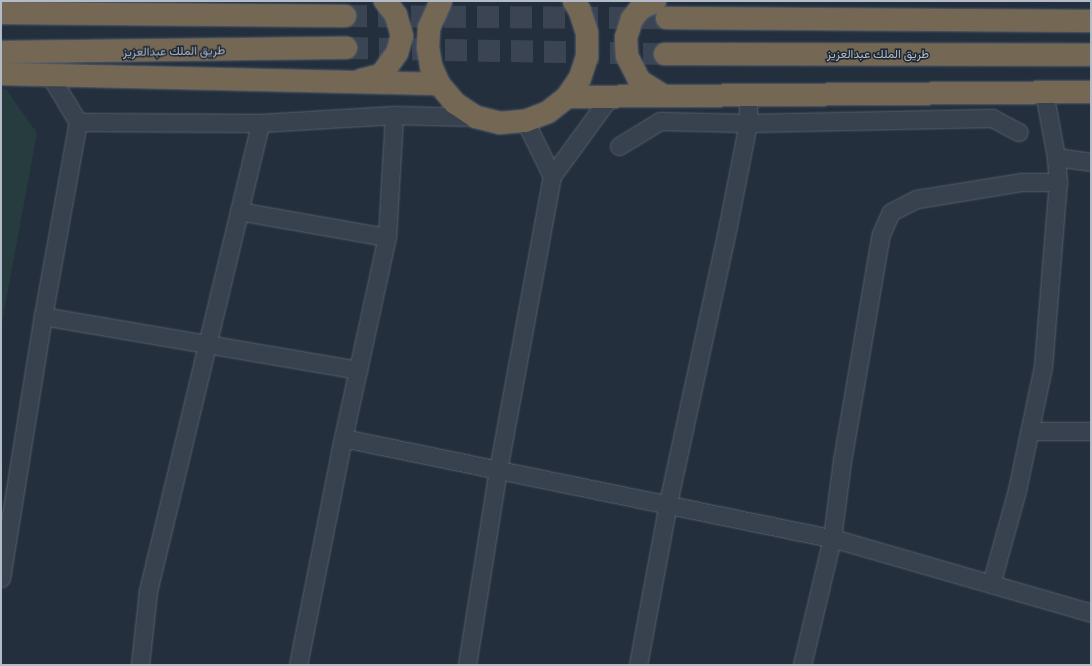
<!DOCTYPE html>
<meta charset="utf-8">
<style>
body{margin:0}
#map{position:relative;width:1092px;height:666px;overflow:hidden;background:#242f3e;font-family:"IBM Plex Sans",Vazirmatn,sans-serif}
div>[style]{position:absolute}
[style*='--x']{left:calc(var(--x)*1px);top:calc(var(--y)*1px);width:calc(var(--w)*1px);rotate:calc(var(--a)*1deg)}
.green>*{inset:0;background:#263c3f}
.highway-tunnel>*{height:22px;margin-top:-11px;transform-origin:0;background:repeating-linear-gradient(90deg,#3a4453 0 22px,transparent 0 33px)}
.roads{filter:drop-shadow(0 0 1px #565f6c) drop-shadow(0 0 1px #565f6c)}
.street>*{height:17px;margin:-8.5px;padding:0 8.5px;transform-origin:8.5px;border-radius:8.5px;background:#38414e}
.highway>*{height:22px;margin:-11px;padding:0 11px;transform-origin:11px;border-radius:11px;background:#746855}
span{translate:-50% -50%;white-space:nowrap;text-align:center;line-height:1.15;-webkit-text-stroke:3px #1d2633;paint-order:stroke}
.street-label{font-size:12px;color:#b4bcc9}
.frame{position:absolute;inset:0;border:2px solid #b4bcc9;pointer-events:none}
</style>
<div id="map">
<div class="green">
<i style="clip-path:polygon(1px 89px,6px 89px,37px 133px,1px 328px)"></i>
</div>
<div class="highway-tunnel">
<i style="--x:345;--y:16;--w:322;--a:0.4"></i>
<i style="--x:346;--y:48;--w:319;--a:1.1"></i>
</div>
<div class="roads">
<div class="street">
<i style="--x:1044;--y:92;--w:66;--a:79.5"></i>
<i style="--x:1056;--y:157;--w:35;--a:8"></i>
<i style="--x:525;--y:121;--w:61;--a:63.9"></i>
<i style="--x:78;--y:122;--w:182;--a:0.3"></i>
<i style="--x:260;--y:123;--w:134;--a:-3.4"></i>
<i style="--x:394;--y:115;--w:82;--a:1.4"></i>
<i style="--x:619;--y:146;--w:48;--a:-31.4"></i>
<i style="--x:660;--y:121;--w:88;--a:1.3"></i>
<i style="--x:748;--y:123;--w:244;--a:-1.2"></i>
<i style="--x:992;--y:118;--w:30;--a:28"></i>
<i style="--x:239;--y:211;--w:150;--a:10"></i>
<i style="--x:43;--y:316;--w:320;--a:9.7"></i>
<i style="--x:1030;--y:431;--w:61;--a:0"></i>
<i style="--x:343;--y:438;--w:499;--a:11.6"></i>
<i style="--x:832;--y:538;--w:270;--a:16.1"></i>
<i style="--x:1;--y:578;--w:265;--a:-80.9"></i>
<i style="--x:43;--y:316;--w:197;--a:-79.8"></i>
<i style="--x:78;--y:122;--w:56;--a:-121.1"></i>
<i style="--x:991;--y:584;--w:98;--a:-74.5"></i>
<i style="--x:1017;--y:490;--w:126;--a:-78.1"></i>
<i style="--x:1043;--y:367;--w:186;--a:-85.4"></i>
<i style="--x:140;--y:665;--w:74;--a:-83.8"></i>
<i style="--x:148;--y:591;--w:481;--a:-76.5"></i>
<i style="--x:298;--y:665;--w:217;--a:-78.8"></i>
<i style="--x:340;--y:452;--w:220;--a:-77.7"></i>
<i style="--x:387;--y:237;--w:122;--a:-86.7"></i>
<i style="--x:467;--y:665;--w:197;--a:-81"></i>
<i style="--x:498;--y:470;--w:299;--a:-79.6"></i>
<i style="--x:552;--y:176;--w:100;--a:-53.9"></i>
<i style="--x:638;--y:665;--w:165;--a:-79.5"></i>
<i style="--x:668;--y:503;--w:284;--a:-77.8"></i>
<i style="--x:728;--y:225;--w:104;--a:-78.9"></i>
<i style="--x:748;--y:123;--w:29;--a:-90"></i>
<i style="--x:802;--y:665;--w:130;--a:-76.7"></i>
<i style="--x:832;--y:538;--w:78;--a:-82.6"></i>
<i style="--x:842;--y:461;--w:230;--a:-80.3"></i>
<i style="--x:881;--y:234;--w:24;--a:-66"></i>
<i style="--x:891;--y:212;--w:29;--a:-27"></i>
<i style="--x:917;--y:199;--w:105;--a:-9.3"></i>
<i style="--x:1021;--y:182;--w:37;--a:0"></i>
<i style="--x:1058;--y:182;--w:25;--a:-95"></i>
</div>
<div class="highway">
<i style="--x:441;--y:1;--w:30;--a:114"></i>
<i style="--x:429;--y:28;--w:19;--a:93"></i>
<i style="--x:428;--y:47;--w:19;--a:81"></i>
<i style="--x:431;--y:66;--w:20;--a:66"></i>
<i style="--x:439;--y:84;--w:25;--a:50"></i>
<i style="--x:455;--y:103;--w:25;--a:34"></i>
<i style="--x:476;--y:117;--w:25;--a:14"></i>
<i style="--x:500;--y:123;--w:25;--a:-5"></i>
<i style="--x:525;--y:121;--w:25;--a:-21"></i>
<i style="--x:548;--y:112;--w:24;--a:-38"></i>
<i style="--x:567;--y:97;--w:23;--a:-56"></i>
<i style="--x:580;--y:78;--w:23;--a:-72"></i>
<i style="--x:587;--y:56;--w:23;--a:-90"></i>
<i style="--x:587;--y:33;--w:23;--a:-108"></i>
<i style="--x:580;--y:11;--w:12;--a:-121"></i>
<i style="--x:655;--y:1;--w:17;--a:152"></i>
<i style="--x:640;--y:9;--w:13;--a:129"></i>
<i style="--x:632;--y:19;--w:19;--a:108"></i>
<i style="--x:626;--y:37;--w:19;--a:87"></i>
<i style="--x:627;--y:56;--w:28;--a:63"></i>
<i style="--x:640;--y:81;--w:25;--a:32"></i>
<i style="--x:1;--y:13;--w:344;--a:0.5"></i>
<i style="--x:667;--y:18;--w:424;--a:0.4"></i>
<i style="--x:1;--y:52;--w:345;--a:-0.7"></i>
<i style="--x:665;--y:54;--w:426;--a:0.1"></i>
<i style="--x:1;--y:74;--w:438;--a:1.3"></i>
<i style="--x:361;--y:80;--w:21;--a:-14"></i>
<i style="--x:381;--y:75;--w:27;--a:-54"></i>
<i style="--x:397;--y:53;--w:18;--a:-74"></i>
<i style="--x:402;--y:36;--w:22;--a:-106"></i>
<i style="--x:396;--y:15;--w:18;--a:-128"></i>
<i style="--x:567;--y:97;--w:524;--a:-0.55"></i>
</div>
</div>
<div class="street-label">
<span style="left:174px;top:51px;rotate:-1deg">طريق الملك عبدالعزيز</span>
<span style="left:878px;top:54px">طريق الملك عبدالعزيز</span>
</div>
<div class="frame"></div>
</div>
